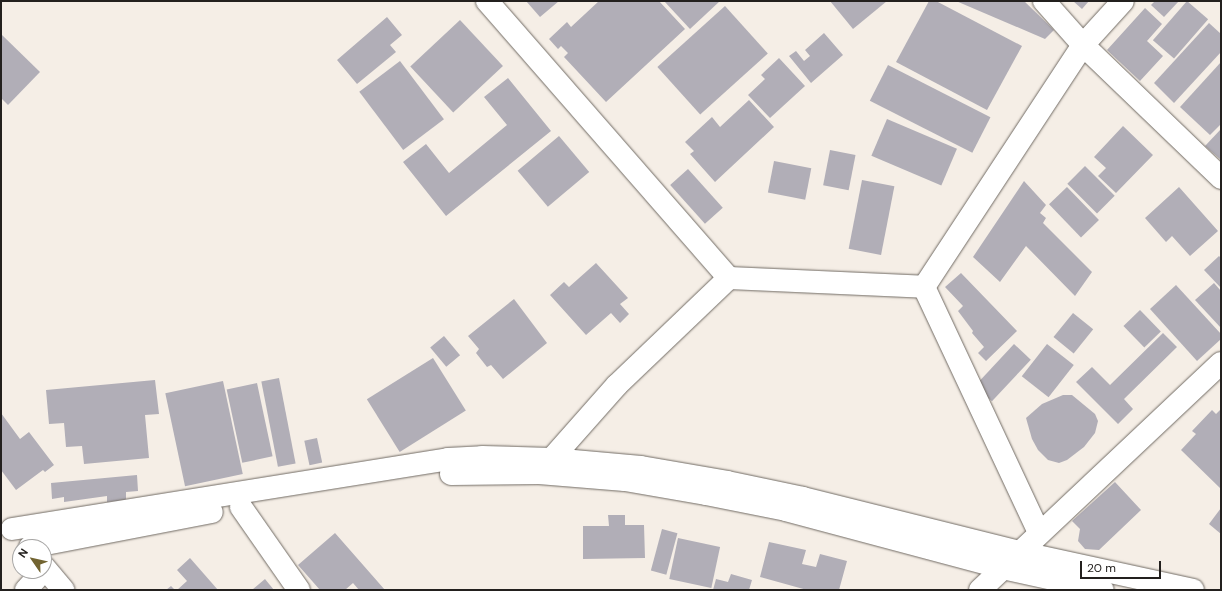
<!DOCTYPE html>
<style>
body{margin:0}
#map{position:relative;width:1222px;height:591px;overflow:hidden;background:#f5eee6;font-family:"DM Sans",sans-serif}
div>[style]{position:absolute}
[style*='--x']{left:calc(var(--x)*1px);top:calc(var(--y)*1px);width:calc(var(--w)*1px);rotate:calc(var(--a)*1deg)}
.building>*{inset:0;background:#b1aeb7;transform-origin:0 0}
.roads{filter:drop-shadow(0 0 1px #716b64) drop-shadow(0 0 1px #716b64)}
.street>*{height:22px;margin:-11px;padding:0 11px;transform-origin:11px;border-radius:11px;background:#fff}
.secondary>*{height:22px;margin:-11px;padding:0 11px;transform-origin:11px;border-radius:11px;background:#fff}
span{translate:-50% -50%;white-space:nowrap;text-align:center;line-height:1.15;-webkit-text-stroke:3px #fff;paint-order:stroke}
.frame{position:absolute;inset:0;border:2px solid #23201e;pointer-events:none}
.north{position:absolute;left:12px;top:539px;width:40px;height:40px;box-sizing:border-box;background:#fff;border:1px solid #a7a6a5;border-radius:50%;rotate:304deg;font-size:11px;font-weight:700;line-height:16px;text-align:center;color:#23201e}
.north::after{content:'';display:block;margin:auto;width:14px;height:18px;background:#726431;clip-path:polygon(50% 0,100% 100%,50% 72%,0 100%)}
.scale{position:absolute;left:1080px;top:561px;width:81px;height:18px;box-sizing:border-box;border:2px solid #23201e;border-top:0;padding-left:5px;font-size:12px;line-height:14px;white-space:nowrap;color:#23201e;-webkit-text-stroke:3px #fff;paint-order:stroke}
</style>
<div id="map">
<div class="building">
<i style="clip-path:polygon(526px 1px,559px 1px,540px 17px)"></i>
<i style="clip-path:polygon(599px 1px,659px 1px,685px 29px,606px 102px,564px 57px,568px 53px,561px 46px,558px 49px,549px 39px,567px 22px,571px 27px)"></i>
<i style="clip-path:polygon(664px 1px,720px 1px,690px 29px)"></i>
<i style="clip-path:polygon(830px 1px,887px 1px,853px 29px)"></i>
<i style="clip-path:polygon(929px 1px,936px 1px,1022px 46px,987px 110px,896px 62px)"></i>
<i style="clip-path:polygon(956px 1px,1024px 1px,1054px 30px,1045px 39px)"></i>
<i style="clip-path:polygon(1073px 1px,1089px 1px,1082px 9px)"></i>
<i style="clip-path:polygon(1155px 1px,1179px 1px,1164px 17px,1151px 5px)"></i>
<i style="left:1187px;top:1px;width:28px;height:52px;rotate:41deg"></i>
<i style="left:725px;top:6px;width:64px;height:91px;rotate:48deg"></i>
<i style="clip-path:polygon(1145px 8px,1162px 24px,1147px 41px,1163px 56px,1140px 81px,1107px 50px)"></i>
<i style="clip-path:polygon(387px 17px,402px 35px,390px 45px,396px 52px,357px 84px,337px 60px)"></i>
<i style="left:460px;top:20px;width:63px;height:68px;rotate:47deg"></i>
<i style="clip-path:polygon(1209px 23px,1221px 34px,1221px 52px,1174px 103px,1154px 83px)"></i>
<i style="clip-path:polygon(824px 33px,843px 55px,811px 83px,789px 56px,796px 51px,804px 61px,810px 56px,805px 50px)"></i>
<i style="clip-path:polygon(1px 34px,40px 72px,8px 105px,1px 98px)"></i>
<i style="clip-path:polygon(779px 58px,805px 86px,770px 118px,748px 95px,765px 79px,761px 75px)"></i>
<i style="left:400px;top:61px;width:73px;height:51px;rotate:53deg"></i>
<i style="clip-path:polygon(1221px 62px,1221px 124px,1210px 135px,1180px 107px)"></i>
<i style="left:888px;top:65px;width:115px;height:40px;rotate:27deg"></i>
<i style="clip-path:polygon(508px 78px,551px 131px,446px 216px,403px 162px,426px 144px,449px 173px,507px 125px,484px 97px)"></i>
<i style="clip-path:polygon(749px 100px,774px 127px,715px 182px,690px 154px,694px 151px,685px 142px,712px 117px,720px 127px)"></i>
<i style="left:887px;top:119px;width:76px;height:40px;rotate:23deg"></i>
<i style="clip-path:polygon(1123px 126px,1153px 155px,1116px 193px,1098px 176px,1106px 168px,1094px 157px)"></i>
<i style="clip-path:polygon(1221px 129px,1221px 160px,1205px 146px)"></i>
<i style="left:559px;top:136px;width:47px;height:54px;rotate:50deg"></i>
<i style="left:830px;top:150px;width:26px;height:36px;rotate:11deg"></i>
<i style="left:774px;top:161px;width:38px;height:32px;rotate:11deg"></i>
<i style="left:1085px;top:166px;width:42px;height:25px;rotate:45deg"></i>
<i style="left:688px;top:169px;width:52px;height:24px;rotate:48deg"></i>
<i style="left:862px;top:180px;width:33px;height:70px;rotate:11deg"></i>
<i style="clip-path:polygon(1024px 181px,1046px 205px,1040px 213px,1046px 218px,1043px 223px,1092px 272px,1075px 296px,1026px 246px,1000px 282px,973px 257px)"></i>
<i style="left:1067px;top:187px;width:46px;height:25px;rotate:46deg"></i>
<i style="clip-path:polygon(1179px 187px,1218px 231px,1190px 256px,1172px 236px,1166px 242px,1145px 218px)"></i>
<i style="clip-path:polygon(1219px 256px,1221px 258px,1221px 288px,1204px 270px)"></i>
<i style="clip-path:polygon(596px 263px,628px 298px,620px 304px,629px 314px,620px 323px,611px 313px,586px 335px,550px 295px,564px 282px,569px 287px)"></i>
<i style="clip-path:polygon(961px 273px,1017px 331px,986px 361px,978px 353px,984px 347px,972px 333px,973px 331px,958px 311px,963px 306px,945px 287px)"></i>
<i style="clip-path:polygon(1214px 283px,1221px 291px,1221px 328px,1195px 300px)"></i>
<i style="clip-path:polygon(1176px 285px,1221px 334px,1221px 339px,1197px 361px,1150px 309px)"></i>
<i style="clip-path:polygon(514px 299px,547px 343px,503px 379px,491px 365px,487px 367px,476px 353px,479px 349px,468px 336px)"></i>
<i style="left:1140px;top:310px;width:30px;height:23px;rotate:46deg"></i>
<i style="left:1073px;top:313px;width:26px;height:31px;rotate:39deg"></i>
<i style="clip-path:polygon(1163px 333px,1177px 347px,1124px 399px,1133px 409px,1118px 424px,1076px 382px,1092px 367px,1110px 385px)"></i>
<i style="left:444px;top:336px;width:25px;height:18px;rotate:50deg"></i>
<i style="left:1014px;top:344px;width:23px;height:57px;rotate:43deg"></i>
<i style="left:1047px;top:344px;width:34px;height:41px;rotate:38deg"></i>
<i style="left:433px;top:358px;width:62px;height:78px;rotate:58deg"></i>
<i style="left:279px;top:378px;width:87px;height:18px;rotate:79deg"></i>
<i style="clip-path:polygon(155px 380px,159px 414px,145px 415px,149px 458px,84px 464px,82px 446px,66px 447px,64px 423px,49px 424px,46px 390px)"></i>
<i style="left:223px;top:381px;width:95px;height:59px;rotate:78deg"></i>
<i style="left:257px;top:383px;width:75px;height:31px;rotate:78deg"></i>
<i style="clip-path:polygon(1063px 395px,1072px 395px,1095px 414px,1098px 421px,1095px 433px,1084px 447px,1067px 460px,1059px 463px,1048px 460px,1038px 450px,1032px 439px,1026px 418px,1042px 404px)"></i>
<i style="clip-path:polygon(1221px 409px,1221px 489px,1181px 450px,1196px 434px,1192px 431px,1212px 410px,1216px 414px)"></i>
<i style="clip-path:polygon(1px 413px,20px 439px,29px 432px,54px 465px,45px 472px,43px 470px,16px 490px,1px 470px)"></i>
<i style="left:317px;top:438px;width:25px;height:13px;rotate:78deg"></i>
<i style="clip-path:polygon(137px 475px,138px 491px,126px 492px,126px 500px,107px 502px,107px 496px,64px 502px,64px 497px,52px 499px,51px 483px)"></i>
<i style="clip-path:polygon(1115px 482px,1141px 510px,1099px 550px,1085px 549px,1078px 541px,1080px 529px,1072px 521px)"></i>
<i style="clip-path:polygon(1221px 508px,1221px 534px,1209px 524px)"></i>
<i style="clip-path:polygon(608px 515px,625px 515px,625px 525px,644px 525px,645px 558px,583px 559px,583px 526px,609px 526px)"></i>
<i style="left:662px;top:529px;width:16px;height:43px;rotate:15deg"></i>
<i style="clip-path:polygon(335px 533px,385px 590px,359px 590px,353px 583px,345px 590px,320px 590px,298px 565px)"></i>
<i style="left:678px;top:538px;width:43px;height:42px;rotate:12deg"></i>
<i style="clip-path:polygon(769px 542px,806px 550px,802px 564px,816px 567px,820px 554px,847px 561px,839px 590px,807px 590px,760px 577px)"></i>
<i style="clip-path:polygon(190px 558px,218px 590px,177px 590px,187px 581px,177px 570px)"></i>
<i style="clip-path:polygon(731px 574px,752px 580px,749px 590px,713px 590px,716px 579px,728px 582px)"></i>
<i style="clip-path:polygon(265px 579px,274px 590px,252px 590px)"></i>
<i style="clip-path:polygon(171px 586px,175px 590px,166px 590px)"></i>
</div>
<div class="roads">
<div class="street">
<i style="--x:487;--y:1;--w:368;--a:48.9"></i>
<i style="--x:1044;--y:1;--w:59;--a:48.4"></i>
<i style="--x:1083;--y:45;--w:192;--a:43.9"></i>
<i style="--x:924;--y:287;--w:290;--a:-56.7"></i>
<i style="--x:1083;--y:45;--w:59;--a:-47.7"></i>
<i style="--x:924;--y:287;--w:272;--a:64.9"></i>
<i style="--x:540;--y:472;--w:116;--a:-48.5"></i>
<i style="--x:617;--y:385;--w:155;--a:-43.7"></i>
<i style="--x:729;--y:278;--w:195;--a:2.6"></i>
<i style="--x:241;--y:507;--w:101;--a:55.1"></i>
<i style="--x:26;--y:590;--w:25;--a:-48"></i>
<i style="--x:980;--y:590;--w:331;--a:-43.3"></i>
</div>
<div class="secondary">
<i style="--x:451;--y:474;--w:88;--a:-0.7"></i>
<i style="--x:539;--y:473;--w:86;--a:4.7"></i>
<i style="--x:625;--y:480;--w:82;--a:9.8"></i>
<i style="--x:706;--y:494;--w:82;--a:11.3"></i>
<i style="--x:786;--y:510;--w:225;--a:15"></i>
<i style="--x:1003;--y:568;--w:102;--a:12.4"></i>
<i style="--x:12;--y:529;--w:442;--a:-9.1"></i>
<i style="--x:448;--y:459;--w:34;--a:-3"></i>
<i style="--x:482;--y:457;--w:69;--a:1.7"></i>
<i style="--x:551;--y:459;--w:90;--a:5.1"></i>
<i style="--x:641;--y:467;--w:87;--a:9.9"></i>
<i style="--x:727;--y:482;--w:78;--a:11.9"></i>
<i style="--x:803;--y:498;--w:223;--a:14"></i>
<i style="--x:1019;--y:552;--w:178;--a:12.3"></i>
<i style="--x:30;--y:547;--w:185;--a:-10.9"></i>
<i style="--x:44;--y:567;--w:30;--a:50"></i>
</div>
</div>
<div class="frame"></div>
<div class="north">N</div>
<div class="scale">20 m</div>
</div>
